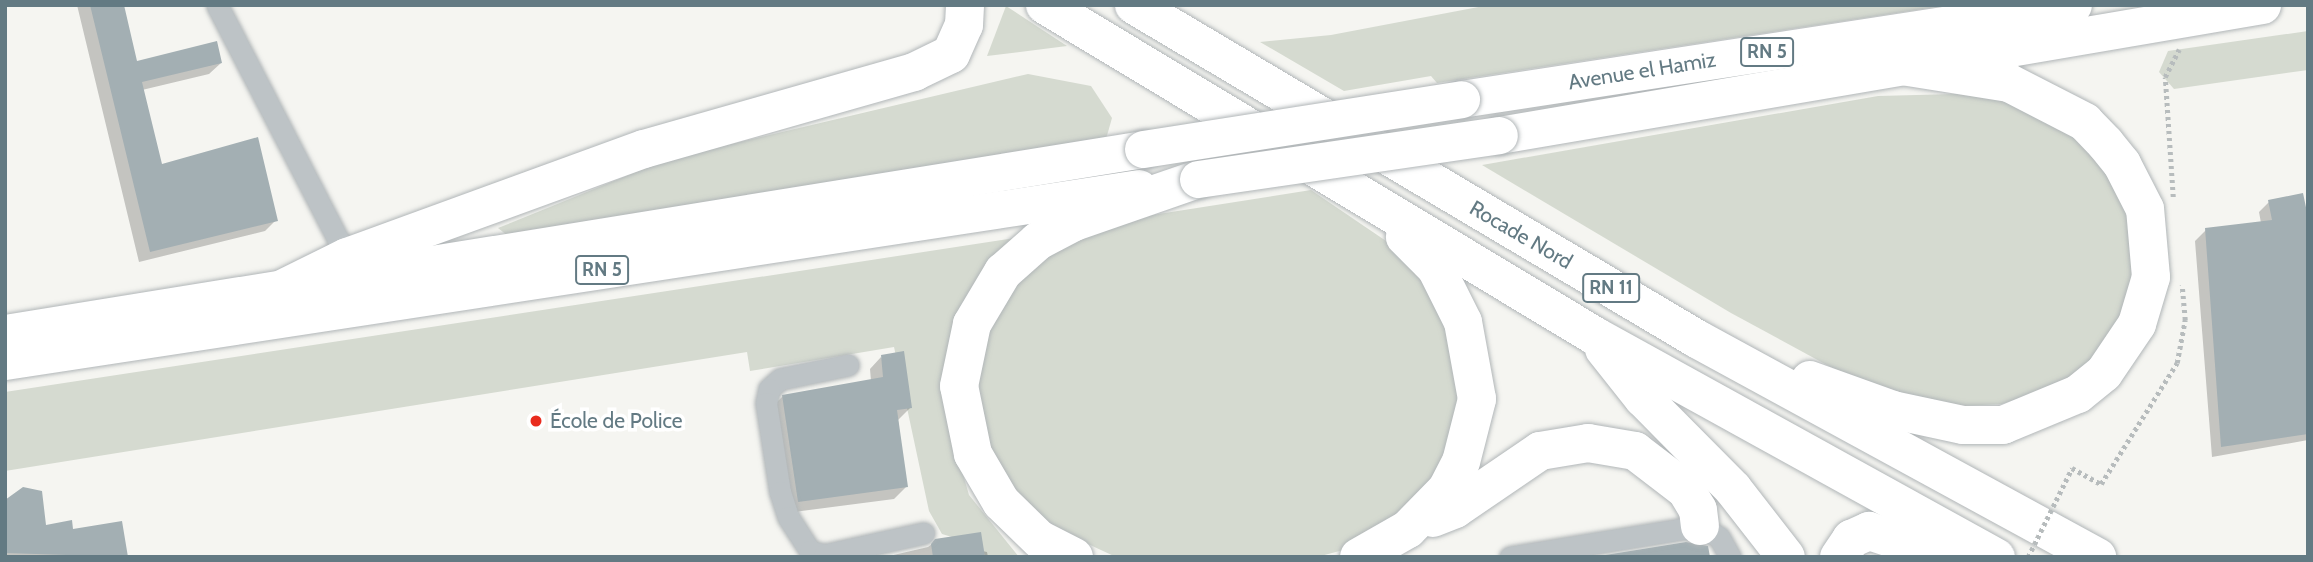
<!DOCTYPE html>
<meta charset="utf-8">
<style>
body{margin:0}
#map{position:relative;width:2313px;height:562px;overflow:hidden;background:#f5f5f1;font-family:Cabin,sans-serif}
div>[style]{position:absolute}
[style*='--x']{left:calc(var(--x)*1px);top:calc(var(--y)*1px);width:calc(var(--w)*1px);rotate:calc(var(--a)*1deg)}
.green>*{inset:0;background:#d5dad0}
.shadow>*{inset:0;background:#0003}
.building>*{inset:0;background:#a3afb3}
.path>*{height:4.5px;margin-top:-2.25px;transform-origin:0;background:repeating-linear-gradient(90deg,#b7bcbd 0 3.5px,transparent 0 7px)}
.roads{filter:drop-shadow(0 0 2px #b1b6b8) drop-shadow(0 0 2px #b1b6b8)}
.minor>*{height:21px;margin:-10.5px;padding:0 10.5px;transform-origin:10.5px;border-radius:10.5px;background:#bdc3c6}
.trunk>*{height:37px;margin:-18.5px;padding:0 18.5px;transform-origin:18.5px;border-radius:18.5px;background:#fff}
.motorway>*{height:38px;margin:-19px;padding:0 19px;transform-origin:19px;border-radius:19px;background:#fff}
.path-bridge>*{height:4.5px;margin-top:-2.25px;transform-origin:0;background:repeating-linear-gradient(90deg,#b7bcbd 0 3.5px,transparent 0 7px)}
.bridges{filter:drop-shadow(0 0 2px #b1b6b8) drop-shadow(0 0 2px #b1b6b8)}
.trunk-bridge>*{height:37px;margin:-18.5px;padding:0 18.5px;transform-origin:18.5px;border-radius:18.5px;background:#fff}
.dots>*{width:19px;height:19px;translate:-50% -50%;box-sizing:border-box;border:4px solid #fff;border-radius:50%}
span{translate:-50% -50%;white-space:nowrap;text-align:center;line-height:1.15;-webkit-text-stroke:7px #fff;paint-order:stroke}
.shield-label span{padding:2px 5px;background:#fff;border:2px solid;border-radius:5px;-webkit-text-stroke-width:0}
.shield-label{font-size:19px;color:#637a83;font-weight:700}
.street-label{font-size:21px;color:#637a83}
.poi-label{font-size:21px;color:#637a83}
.left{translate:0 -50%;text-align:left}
.frame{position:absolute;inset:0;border:7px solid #637a83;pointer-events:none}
</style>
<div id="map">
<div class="green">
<i style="clip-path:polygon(1489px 5px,1949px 5px,1437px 83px,1431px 76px,1344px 91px,1260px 42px,1331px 35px)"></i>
<i style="clip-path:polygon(1006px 6px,1067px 46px,987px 56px)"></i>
<i style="clip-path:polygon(2308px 31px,2308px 70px,2174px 89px,2159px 72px,2168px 51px)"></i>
<i style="clip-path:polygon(1028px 74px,1091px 86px,1112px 118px,1106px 139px,512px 239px,498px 228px,668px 159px)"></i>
<i style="clip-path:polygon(1955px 94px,2017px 99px,2102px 153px,2138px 238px,2125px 320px,2100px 358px,2058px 386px,2002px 404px,1941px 407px,1860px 383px,1731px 313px,1482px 165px,1878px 96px)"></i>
<i style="clip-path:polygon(1311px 190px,1414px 260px,1465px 369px,1451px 448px,1410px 509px,1347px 549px,1317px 557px,1116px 557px,1047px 525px,1017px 496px,993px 459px,981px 421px,978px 363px,998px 307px,1031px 266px,1076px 239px,1133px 218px)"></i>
<i style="clip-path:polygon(1022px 237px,951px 433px,969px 495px,1019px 557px,988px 557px,965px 541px,942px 534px,929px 511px,894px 347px,750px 371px,747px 352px,5px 471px,5px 392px)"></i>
</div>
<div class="shadow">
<i style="clip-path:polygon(77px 5px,122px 5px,136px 63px,221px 63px,209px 74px,142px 90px,161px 166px,276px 220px,265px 231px,139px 262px)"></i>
<i style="clip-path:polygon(2269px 202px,2308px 226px,2308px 440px,2212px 457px,2195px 241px,2206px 230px,2261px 223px,2259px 212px)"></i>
<i style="clip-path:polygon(881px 357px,910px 408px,898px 420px,906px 487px,894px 499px,786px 513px,771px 408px,783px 396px,871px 381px,870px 369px)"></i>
<i style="clip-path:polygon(5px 502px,45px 527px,72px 531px,126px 557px,5px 557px)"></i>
<i style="clip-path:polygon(936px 541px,987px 552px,988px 557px,885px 557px,928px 547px)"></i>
</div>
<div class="building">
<i style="clip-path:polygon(90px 5px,124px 5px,137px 61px,217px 41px,222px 63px,142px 82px,162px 164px,258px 137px,278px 221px,150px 252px)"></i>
<i style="clip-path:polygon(2303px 193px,2308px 217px,2308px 434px,2221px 447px,2205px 228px,2272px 220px,2268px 200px)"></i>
<i style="clip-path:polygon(904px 351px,912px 408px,897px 410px,908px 487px,798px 502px,782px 395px,883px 377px,881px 355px)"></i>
<i style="clip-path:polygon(23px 487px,42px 491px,46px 525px,72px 520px,73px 529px,122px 521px,128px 557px,5px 553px,5px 500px)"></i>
<i style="clip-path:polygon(981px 532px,985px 557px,933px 557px,931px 544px,935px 539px)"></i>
<i style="clip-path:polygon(1686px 542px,1708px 546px,1710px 557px,1593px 557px)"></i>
</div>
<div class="path">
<i style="--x:2173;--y:197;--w:120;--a:-93.8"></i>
<i style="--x:2165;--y:77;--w:31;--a:-63"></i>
<i style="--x:2101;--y:484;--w:143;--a:-57.9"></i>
<i style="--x:2177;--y:363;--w:44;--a:-79.5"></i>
<i style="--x:2185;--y:320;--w:35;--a:-95"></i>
</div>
<div class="roads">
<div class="minor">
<i style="--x:217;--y:5;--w:284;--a:62.7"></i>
<i style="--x:848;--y:365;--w:69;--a:168.4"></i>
<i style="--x:780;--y:379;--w:15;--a:138"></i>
<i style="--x:769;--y:389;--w:14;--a:102"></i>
<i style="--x:766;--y:403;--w:90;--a:81.1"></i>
<i style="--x:780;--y:492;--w:26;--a:72"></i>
<i style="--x:788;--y:517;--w:40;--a:57.1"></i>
<i style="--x:810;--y:551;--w:15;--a:16"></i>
<i style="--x:824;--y:555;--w:102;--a:-12.4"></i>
<i style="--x:1510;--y:557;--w:193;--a:-9.3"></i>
<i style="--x:1700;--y:526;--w:22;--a:30"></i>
<i style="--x:1719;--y:537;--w:23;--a:61"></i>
</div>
<div class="trunk">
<i style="--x:1461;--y:99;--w:619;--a:-8.73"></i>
<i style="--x:1499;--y:135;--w:774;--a:-9.67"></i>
<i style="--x:5;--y:333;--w:1153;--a:-9.18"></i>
<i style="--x:5;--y:361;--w:1147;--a:-8.67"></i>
</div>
<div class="motorway">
<i style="--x:1045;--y:5;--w:642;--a:31.04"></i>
<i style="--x:1595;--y:336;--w:458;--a:28.9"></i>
<i style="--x:1134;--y:5;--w:655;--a:30.68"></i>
<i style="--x:1697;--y:339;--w:456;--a:28.6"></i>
<i style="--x:284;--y:288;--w:70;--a:-26.2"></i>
<i style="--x:347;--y:257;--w:316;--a:-20"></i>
<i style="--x:644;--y:149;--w:281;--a:-15.9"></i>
<i style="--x:914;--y:72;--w:41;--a:-25.9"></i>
<i style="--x:951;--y:54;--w:32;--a:-66"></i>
<i style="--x:964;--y:25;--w:20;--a:-87"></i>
<i style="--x:1604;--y:349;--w:63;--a:51.5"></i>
<i style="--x:1643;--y:398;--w:128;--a:45.3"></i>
<i style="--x:1733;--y:489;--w:86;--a:52.1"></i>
<i style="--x:1810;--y:380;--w:88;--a:19.9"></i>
<i style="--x:1893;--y:410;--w:72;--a:12.1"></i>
<i style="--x:1963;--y:425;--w:40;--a:0"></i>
<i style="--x:2003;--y:425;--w:81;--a:-22.5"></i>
<i style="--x:2078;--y:394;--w:33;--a:-39"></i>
<i style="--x:2104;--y:373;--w:59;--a:-56"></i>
<i style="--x:2137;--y:324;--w:49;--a:-73.4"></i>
<i style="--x:2151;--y:277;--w:68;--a:-95"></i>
<i style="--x:2145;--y:209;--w:51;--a:-117.1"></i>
<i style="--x:2122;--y:164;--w:27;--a:-129"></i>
<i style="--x:2105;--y:143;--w:29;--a:-134"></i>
<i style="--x:2085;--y:122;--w:85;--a:-152.8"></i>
<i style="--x:2009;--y:83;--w:102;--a:-171"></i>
<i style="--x:1433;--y:518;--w:24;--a:-22"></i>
<i style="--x:1455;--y:509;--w:103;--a:-34.3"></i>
<i style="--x:1540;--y:451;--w:49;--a:-9.5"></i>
<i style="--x:1588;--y:443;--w:48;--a:9.7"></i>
<i style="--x:1635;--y:451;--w:64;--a:37.4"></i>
<i style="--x:1686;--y:490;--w:23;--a:59"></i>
<i style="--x:1698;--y:510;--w:16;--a:83"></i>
<i style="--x:1074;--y:557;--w:38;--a:-153"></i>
<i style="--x:1040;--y:540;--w:54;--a:-135.7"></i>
<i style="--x:1001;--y:502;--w:56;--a:-120.3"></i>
<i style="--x:973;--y:454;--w:69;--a:-101.6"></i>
<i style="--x:959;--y:386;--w:63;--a:-78.2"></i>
<i style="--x:972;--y:324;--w:61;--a:-59.2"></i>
<i style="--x:1003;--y:272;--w:47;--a:-41.5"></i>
<i style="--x:1038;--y:241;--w:41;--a:-27.8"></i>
<i style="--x:1074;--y:222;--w:131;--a:-19.1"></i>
<i style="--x:1359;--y:557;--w:56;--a:-29.7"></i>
<i style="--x:1408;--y:529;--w:56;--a:-45.7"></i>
<i style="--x:1447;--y:489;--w:30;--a:-63"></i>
<i style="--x:1461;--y:462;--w:65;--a:-75.7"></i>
<i style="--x:1477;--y:399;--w:78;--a:-100.3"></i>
<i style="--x:1463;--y:322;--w:60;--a:-116.6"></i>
<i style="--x:1436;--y:268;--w:44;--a:-135"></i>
<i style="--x:1839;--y:557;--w:22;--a:-56"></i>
<i style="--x:1851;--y:539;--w:20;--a:-24"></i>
<i style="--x:1869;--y:531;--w:83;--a:18.2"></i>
</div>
</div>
<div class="path-bridge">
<i style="--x:2028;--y:557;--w:99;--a:-63.7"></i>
<i style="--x:2072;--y:468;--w:33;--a:29"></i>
</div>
<div class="bridges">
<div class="trunk-bridge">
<i style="--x:1143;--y:149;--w:322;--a:-8.9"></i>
<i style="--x:1198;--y:179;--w:304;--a:-8.3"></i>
</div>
</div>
<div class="dots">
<i style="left:536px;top:421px;background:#e92c1e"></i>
</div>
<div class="shield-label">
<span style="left:1767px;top:52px">RN 5</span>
<span style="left:602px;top:270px">RN 5</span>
<span style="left:1611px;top:288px">RN 11</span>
</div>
<div class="street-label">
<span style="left:1642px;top:71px;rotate:-9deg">Avenue el Hamiz</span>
<span style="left:1521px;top:235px;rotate:30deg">Rocade Nord</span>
</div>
<div class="poi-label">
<span class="left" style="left:550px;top:421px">École de Police</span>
</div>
<div class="frame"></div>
</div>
